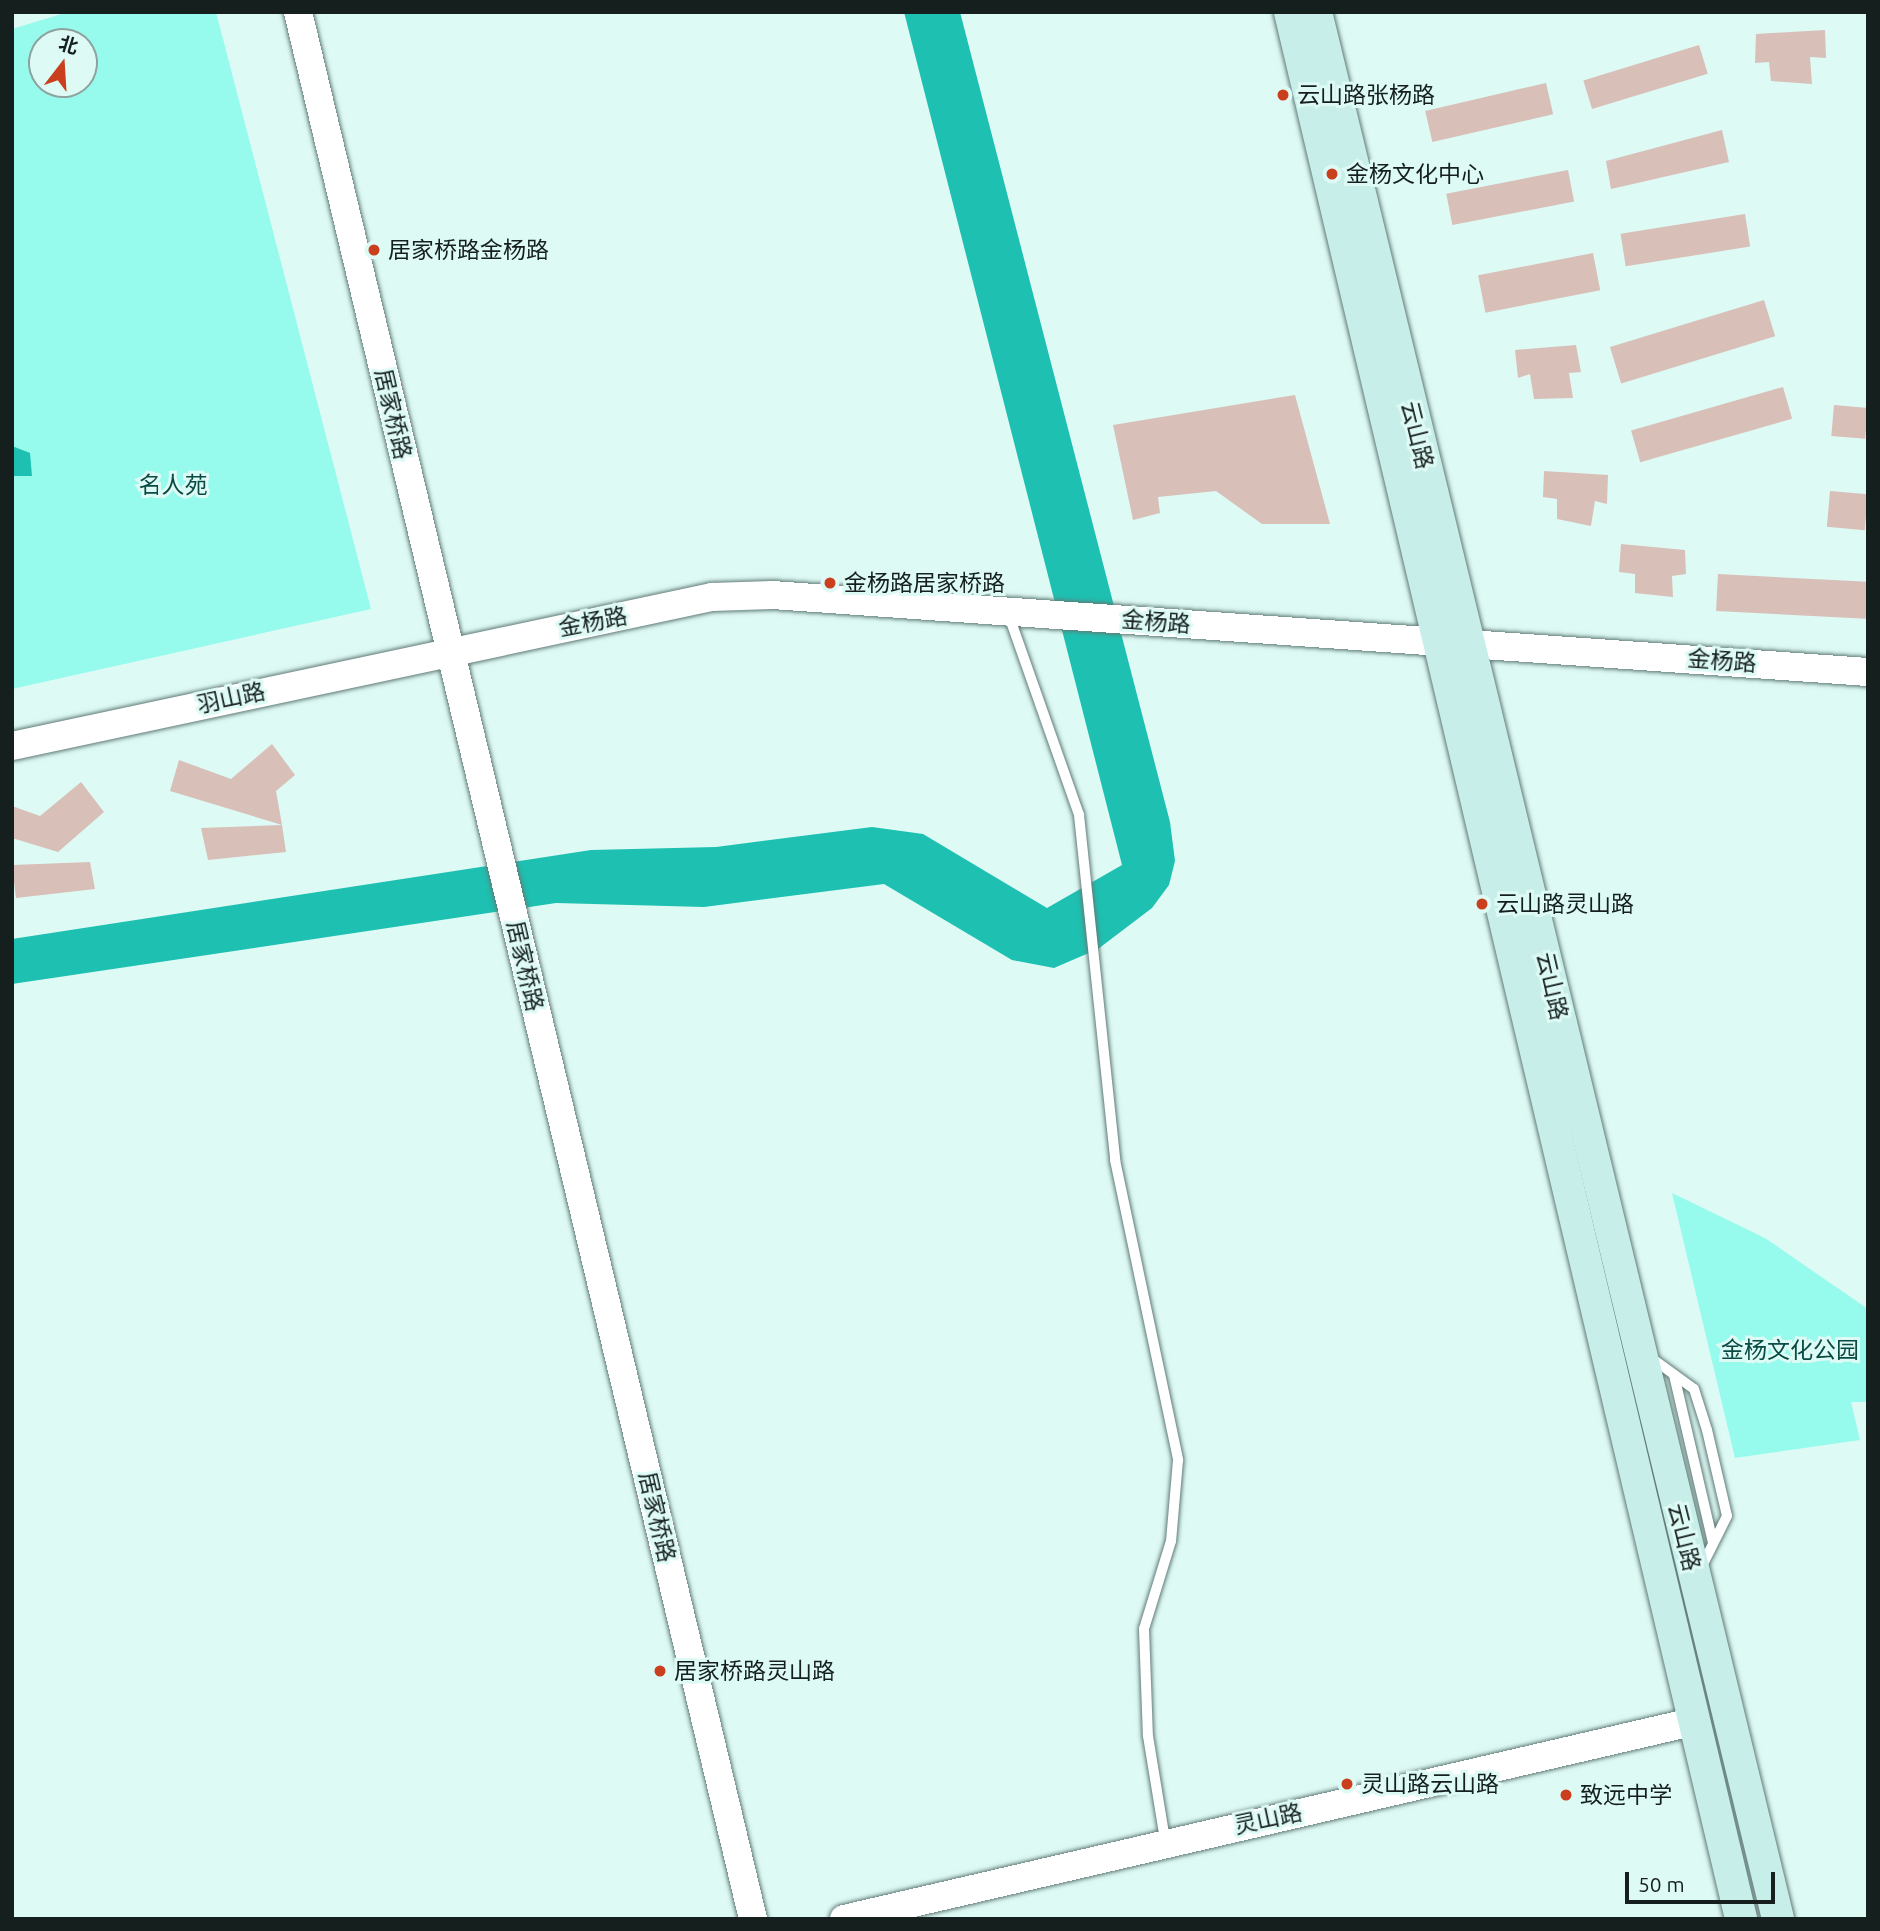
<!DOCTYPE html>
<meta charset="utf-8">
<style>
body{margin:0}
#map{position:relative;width:1880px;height:1931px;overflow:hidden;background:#defaf5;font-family:Ubuntu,"Noto Sans SC",sans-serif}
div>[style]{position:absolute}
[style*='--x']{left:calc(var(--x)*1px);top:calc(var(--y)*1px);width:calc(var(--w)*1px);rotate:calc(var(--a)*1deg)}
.green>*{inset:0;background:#96fbed}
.water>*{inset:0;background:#1ec0b1}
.building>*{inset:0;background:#d8bfb8;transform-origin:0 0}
.roads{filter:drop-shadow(0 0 2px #617b77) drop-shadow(0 0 2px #617b77)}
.service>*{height:10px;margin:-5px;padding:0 5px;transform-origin:5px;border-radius:5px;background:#fff}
.tertiary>*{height:28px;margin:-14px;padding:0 14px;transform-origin:14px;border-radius:14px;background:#fff}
.secondary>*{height:32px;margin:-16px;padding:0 16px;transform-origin:16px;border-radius:16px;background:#c8eeea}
.dots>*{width:19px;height:19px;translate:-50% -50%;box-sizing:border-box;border:4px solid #defaf5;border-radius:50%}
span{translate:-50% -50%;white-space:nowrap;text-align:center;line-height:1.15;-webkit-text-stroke:6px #defaf5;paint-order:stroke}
.poi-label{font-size:23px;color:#151f1e}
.left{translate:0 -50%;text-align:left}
.street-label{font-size:23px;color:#151f1e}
.park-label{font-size:23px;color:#094a44}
.frame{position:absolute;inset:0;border:14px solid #151f1e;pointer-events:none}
.north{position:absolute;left:28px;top:28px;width:70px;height:70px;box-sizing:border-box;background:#defaf5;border:2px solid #8ea29f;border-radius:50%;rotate:17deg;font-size:19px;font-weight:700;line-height:28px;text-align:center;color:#151f1e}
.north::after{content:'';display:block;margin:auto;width:24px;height:32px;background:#ca401e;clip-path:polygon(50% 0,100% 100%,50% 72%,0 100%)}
.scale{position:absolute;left:1625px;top:1872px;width:150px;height:32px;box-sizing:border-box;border:4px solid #151f1e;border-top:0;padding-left:9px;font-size:21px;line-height:24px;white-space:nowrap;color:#151f1e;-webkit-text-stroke:5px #defaf5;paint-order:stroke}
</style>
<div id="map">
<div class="green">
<i style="clip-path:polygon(evenodd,68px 12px,216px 12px,371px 609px,12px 689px,12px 29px,68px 12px,42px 42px,84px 42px,84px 84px,42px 84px,42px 42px)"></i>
<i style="clip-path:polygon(1672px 1193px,1765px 1238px,1868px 1309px,1868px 1402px,1851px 1402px,1860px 1440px,1735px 1458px)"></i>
</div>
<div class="water">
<i style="clip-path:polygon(904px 12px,960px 12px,1170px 822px,1175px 861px,1169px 885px,1152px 908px,1098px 949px,1054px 968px,1012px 960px,884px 884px,704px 907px,556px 903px,12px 984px,12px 939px,591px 850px,716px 847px,872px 827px,923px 834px,1047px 908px,1122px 865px)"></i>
<i style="clip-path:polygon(12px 446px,30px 453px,32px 476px,12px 476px)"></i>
</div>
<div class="building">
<i style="clip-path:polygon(1825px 30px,1826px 58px,1810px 57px,1812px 84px,1771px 81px,1769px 62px,1755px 63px,1756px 34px)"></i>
<i style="left:1699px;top:45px;width:30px;height:121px;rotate:73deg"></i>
<i style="left:1546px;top:83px;width:32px;height:124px;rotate:77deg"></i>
<i style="clip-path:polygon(1722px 130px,1729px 162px,1611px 189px,1606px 161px)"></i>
<i style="left:1568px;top:170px;width:32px;height:124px;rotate:79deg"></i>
<i style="left:1745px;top:214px;width:33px;height:126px;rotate:81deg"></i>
<i style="left:1593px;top:253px;width:38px;height:117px;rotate:79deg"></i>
<i style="left:1764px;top:300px;width:38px;height:161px;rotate:73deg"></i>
<i style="clip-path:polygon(1576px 345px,1581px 372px,1569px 373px,1573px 398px,1534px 399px,1530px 374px,1518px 378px,1515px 350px)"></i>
<i style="left:1783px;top:387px;width:33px;height:158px;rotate:74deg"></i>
<i style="clip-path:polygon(1295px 395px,1330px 524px,1262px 524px,1216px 491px,1158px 497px,1160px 513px,1133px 520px,1113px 425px)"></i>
<i style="left:1834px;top:405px;width:34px;height:31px;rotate:5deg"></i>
<i style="clip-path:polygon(1544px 471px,1608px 475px,1607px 504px,1595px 501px,1591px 526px,1557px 519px,1557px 499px,1543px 497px)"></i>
<i style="left:1830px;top:491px;width:38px;height:36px;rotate:5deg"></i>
<i style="clip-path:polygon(1621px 544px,1685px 550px,1686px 574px,1672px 576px,1673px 597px,1635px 593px,1635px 574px,1619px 572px)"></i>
<i style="left:1718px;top:574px;width:150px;height:37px;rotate:3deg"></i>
<i style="clip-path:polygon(272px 744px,295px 775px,276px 791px,282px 825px,170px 791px,179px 760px,231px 779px)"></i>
<i style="clip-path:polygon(81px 782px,104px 812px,58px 852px,12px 838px,12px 806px,40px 816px)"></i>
<i style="clip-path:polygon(282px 825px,286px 852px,208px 860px,201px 828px)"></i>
<i style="clip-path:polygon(90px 862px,95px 889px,16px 898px,12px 865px)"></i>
</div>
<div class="roads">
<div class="service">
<i style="--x:1008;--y:613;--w:214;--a:70.6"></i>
<i style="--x:1079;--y:815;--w:347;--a:84"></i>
<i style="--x:1115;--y:1160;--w:307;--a:78.1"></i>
<i style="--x:1178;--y:1460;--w:81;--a:94.9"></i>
<i style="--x:1171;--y:1541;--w:92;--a:107.1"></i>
<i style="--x:1144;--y:1629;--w:107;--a:87.9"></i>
<i style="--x:1148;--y:1736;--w:105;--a:80.7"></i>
<i style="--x:1650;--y:1357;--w:54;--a:36"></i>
<i style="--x:1694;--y:1389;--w:43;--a:72.4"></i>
<i style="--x:1707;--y:1430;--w:88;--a:76.9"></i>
<i style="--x:1727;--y:1516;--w:60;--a:116.6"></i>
<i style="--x:1674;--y:1375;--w:172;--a:76.9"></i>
</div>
<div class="tertiary">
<i style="--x:298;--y:12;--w:1961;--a:76.58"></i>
<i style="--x:12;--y:746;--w:716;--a:-12.02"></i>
<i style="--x:712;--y:597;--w:60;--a:-1.9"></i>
<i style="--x:772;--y:595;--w:1099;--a:4.02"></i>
<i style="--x:844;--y:1919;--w:871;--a:-13.08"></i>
</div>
<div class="secondary">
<i style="--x:1290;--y:12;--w:1960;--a:76.69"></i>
<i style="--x:1316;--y:12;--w:1962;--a:76.38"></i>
</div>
</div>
<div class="dots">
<i style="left:1283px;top:95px;background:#ca401e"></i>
<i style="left:1332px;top:174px;background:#ca401e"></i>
<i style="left:374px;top:250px;background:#ca401e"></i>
<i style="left:830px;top:583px;background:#ca401e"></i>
<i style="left:1482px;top:904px;background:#ca401e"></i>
<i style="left:660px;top:1671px;background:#ca401e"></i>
<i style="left:1347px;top:1784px;background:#ca401e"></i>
<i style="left:1566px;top:1795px;background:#ca401e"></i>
</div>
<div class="poi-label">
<span class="left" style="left:1297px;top:95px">云山路张杨路</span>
<span class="left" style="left:1346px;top:174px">金杨文化中心</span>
<span class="left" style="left:388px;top:250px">居家桥路金杨路</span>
<span class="left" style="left:844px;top:583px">金杨路居家桥路</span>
<span class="left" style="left:1496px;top:904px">云山路灵山路</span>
<span class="left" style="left:674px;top:1671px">居家桥路灵山路</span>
<span class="left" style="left:1361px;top:1784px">灵山路云山路</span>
<span class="left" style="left:1580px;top:1795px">致远中学</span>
</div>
<div class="street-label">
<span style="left:393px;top:414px;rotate:77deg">居家桥路</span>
<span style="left:1417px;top:435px;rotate:76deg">云山路</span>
<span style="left:593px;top:622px;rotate:-11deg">金杨路</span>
<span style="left:1156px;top:622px;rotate:4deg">金杨路</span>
<span style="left:1722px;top:661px;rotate:4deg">金杨路</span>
<span style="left:231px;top:698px;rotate:-12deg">羽山路</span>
<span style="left:525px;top:966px;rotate:77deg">居家桥路</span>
<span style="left:1552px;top:986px;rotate:77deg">云山路</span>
<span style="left:657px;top:1517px;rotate:77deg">居家桥路</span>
<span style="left:1684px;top:1537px;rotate:76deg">云山路</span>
<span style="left:1268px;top:1819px;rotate:-12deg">灵山路</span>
</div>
<div class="park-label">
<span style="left:173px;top:485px">名人苑</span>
<span style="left:1790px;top:1350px">金杨文化公园</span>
</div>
<div class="frame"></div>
<div class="north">北</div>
<div class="scale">50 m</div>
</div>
